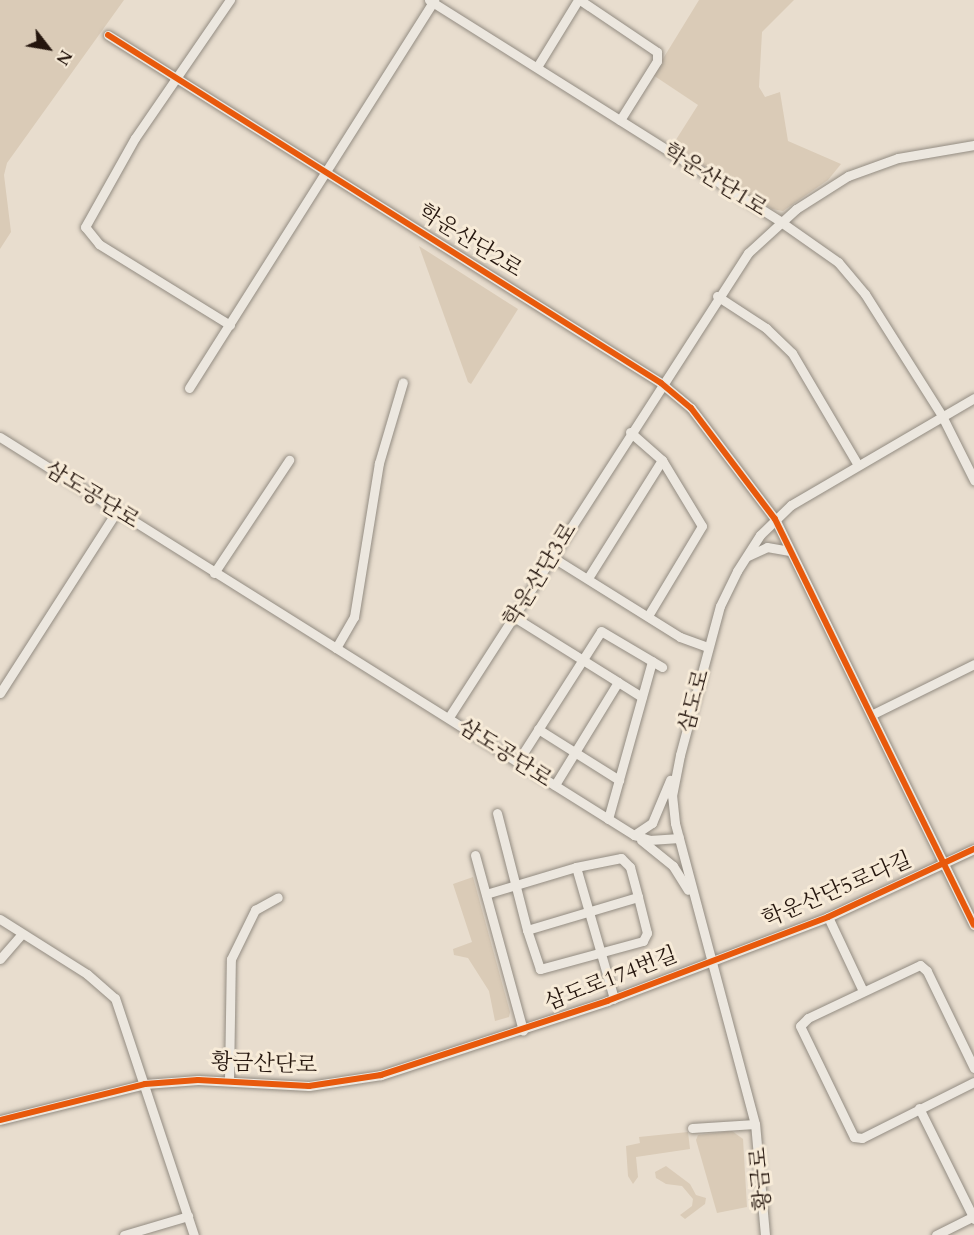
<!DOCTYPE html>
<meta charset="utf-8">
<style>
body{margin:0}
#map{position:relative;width:974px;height:1235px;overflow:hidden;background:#e8ddce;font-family:Cardo,"Noto Serif KR",serif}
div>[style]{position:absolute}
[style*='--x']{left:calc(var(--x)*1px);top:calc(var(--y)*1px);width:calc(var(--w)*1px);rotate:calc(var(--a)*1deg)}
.green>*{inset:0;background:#dacbb7}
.roads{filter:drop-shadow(0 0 2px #938c82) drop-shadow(0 0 2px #938c82)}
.minor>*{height:9px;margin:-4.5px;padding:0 4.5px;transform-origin:4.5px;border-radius:4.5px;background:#ece7df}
.cycleway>*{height:6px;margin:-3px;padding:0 3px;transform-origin:3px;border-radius:3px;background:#e8590c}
span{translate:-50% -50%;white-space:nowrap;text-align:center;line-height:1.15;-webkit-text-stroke:6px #f7ebd8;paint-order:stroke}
.street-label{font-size:22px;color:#24150d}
.north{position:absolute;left:18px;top:18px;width:60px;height:60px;-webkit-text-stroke:4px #f7ebd8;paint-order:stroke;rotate:121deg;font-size:16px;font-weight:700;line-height:24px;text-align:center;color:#24150d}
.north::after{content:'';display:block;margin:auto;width:21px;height:27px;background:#24150d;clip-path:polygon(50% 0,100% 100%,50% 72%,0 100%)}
</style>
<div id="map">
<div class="green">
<i style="clip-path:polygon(0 0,124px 0,7px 163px,4px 175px,11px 232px,0 249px)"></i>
<i style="clip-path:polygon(699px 0,794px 0,762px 32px,759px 87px,765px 97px,780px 92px,788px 141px,841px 164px,828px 180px,783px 211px,772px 209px,672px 146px,698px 105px,653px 75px)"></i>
<i style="clip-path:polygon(419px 246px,518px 309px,471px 384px,468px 382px)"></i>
<i style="clip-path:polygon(473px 877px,510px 1012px,509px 1017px,495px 1021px,489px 991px,468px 958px,454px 955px,453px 949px,472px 942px,453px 884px)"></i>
<i style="clip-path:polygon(732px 1131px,743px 1139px,747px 1207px,717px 1213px,696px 1140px,698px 1135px)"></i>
<i style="clip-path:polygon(688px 1132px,690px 1149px,636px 1157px,638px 1177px,633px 1184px,628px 1176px,626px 1146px,640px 1143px,639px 1137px)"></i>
<i style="clip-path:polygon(666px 1166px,690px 1184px,696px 1195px,706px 1198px,705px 1204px,685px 1219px,680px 1215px,692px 1206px,693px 1199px,682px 1186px,666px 1184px,656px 1178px,655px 1172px)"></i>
</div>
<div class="roads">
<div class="minor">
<i style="--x:429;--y:0;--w:416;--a:32.2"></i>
<i style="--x:781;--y:222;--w:70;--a:35.1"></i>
<i style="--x:838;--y:262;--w:42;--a:49.8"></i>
<i style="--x:865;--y:294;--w:144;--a:57.7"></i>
<i style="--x:942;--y:416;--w:72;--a:63.4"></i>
<i style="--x:580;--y:0;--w:93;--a:34"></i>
<i style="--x:657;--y:52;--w:9;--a:90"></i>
<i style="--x:657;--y:61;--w:70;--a:122.1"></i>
<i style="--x:108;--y:35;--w:653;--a:32.18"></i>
<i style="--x:661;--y:383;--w:39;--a:40"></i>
<i style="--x:691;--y:408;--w:139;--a:52.9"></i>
<i style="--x:775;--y:519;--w:452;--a:63.9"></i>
<i style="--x:537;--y:67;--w:79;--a:-58.5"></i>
<i style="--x:717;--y:296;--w:59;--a:33.1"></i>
<i style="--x:766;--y:328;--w:36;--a:44"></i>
<i style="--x:792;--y:353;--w:130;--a:59.5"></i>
<i style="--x:230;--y:325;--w:154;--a:-148.3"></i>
<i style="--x:99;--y:244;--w:22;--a:-129"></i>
<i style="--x:85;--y:227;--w:102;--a:-60.7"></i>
<i style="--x:135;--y:138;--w:168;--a:-55.5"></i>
<i style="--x:189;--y:388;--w:459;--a:-57.7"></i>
<i style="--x:630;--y:432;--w:43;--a:41.2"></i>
<i style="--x:662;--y:460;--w:77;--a:58.8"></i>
<i style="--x:702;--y:526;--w:105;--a:121"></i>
<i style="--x:0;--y:437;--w:749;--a:32.12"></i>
<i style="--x:634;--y:835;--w:17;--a:17"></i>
<i style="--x:650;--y:840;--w:29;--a:-4"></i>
<i style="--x:748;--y:556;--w:21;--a:-25"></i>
<i style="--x:767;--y:547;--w:23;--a:10"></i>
<i style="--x:552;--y:557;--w:151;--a:32"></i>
<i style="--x:680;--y:637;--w:30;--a:20"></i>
<i style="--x:214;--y:573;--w:136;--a:-56.4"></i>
<i style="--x:588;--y:578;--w:139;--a:-57.9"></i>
<i style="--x:514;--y:617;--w:123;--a:32"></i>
<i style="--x:618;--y:682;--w:121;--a:121.5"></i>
<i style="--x:336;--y:648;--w:36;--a:-60"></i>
<i style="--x:354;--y:617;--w:156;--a:-80.8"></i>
<i style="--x:379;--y:463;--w:84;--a:-73.5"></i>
<i style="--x:618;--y:682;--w:28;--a:32"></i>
<i style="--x:0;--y:693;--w:216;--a:-57.3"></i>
<i style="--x:873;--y:714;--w:113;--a:-26.3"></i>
<i style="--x:449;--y:717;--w:552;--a:-57.2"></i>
<i style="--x:748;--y:253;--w:65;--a:-42.5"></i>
<i style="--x:796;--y:209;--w:62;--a:-32.4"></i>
<i style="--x:848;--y:176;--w:53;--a:-19.8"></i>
<i style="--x:898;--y:158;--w:77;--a:-9.7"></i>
<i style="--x:538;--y:729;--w:96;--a:32.2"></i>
<i style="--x:518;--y:761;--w:154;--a:-57.4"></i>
<i style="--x:601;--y:631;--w:71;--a:30.5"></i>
<i style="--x:497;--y:813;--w:121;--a:75.6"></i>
<i style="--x:608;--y:819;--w:164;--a:-74.4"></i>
<i style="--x:634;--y:835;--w:22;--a:-34"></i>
<i style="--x:652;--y:823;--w:47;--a:-67.3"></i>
<i style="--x:641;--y:840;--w:41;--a:39.1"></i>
<i style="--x:673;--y:866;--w:28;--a:58"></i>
<i style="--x:475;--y:855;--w:182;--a:74.7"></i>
<i style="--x:576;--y:867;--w:46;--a:-11.3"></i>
<i style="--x:621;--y:858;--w:13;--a:45"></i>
<i style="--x:630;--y:867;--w:31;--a:75"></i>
<i style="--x:486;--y:894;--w:94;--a:-16.7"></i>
<i style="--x:576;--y:867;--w:137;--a:73.9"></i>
<i style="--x:638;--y:897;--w:37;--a:76"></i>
<i style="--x:647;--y:933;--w:9;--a:117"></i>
<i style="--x:643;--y:941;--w:107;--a:164.8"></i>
<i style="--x:540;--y:969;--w:41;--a:-108.4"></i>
<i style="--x:527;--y:930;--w:116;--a:-16.6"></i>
<i style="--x:828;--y:917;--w:82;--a:64.7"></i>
<i style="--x:0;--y:919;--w:103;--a:32.3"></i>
<i style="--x:87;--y:974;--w:37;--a:41"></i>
<i style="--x:115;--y:998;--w:250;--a:71.6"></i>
<i style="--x:0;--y:959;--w:33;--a:-49"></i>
<i style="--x:974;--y:1068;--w:108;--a:-115.9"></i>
<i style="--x:927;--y:971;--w:9;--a:-139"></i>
<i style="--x:920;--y:965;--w:124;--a:154.7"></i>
<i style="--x:808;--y:1018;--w:11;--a:135"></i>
<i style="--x:800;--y:1026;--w:123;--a:64.1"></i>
<i style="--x:854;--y:1137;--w:8;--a:7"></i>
<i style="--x:862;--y:1138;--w:125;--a:-26.6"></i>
<i style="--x:229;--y:1080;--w:121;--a:-89.1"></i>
<i style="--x:231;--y:959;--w:55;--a:-63.9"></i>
<i style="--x:255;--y:910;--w:26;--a:-29"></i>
<i style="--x:919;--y:1108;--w:124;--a:63.6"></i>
<i style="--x:0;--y:1120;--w:149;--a:-13.9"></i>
<i style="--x:145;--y:1084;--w:53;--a:-4.3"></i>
<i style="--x:198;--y:1080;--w:111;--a:3.1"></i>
<i style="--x:309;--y:1086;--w:73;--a:-8.7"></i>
<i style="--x:381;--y:1075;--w:238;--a:-18.1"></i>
<i style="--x:607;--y:1001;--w:236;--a:-20.8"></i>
<i style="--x:828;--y:917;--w:161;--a:-25"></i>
<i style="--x:692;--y:1128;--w:63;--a:-3.6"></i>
<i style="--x:124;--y:1235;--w:67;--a:-16.5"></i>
<i style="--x:765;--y:1235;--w:111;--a:-95.1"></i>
<i style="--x:755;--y:1124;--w:311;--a:-104.9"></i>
<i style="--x:675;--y:823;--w:27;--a:-96"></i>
<i style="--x:672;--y:796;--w:42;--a:-79"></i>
<i style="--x:680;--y:755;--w:154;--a:-75"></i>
<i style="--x:720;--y:606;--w:39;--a:-64"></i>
<i style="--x:737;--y:571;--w:43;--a:-57.4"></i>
<i style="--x:760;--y:535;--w:43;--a:-44.1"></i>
<i style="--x:791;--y:505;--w:212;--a:-30.3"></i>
<i style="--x:936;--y:1235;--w:42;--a:-26.6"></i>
</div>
</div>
<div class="cycleway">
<i style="--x:108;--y:35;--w:653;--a:32.18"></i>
<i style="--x:661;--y:383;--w:39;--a:40"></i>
<i style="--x:691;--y:408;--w:139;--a:52.9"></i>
<i style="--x:775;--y:519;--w:452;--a:63.9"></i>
<i style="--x:0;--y:1120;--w:149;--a:-13.9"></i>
<i style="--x:145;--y:1084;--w:53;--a:-4.3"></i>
<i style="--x:198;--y:1080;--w:111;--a:3.1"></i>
<i style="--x:309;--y:1086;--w:73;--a:-8.7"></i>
<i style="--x:381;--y:1075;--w:238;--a:-18.1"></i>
<i style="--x:607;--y:1001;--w:236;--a:-20.8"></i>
<i style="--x:828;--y:917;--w:161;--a:-25"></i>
</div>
<div class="street-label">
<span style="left:715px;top:180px;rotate:32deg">학운산단1로</span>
<span style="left:470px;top:241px;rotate:32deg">학운산단2로</span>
<span style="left:92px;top:495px;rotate:32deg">삼도공단로</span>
<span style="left:540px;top:575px;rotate:-58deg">학운산단3로</span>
<span style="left:694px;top:701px;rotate:-75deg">삼도로</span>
<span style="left:505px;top:753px;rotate:33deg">삼도공단로</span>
<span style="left:837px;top:890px;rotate:-23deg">학운산단5로다길</span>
<span style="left:611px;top:979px;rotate:-21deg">삼도로174번길</span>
<span style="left:264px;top:1064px;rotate:2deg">황금산단로</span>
<span style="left:761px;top:1179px;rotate:-95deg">황금로</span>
</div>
<div class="north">N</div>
</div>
